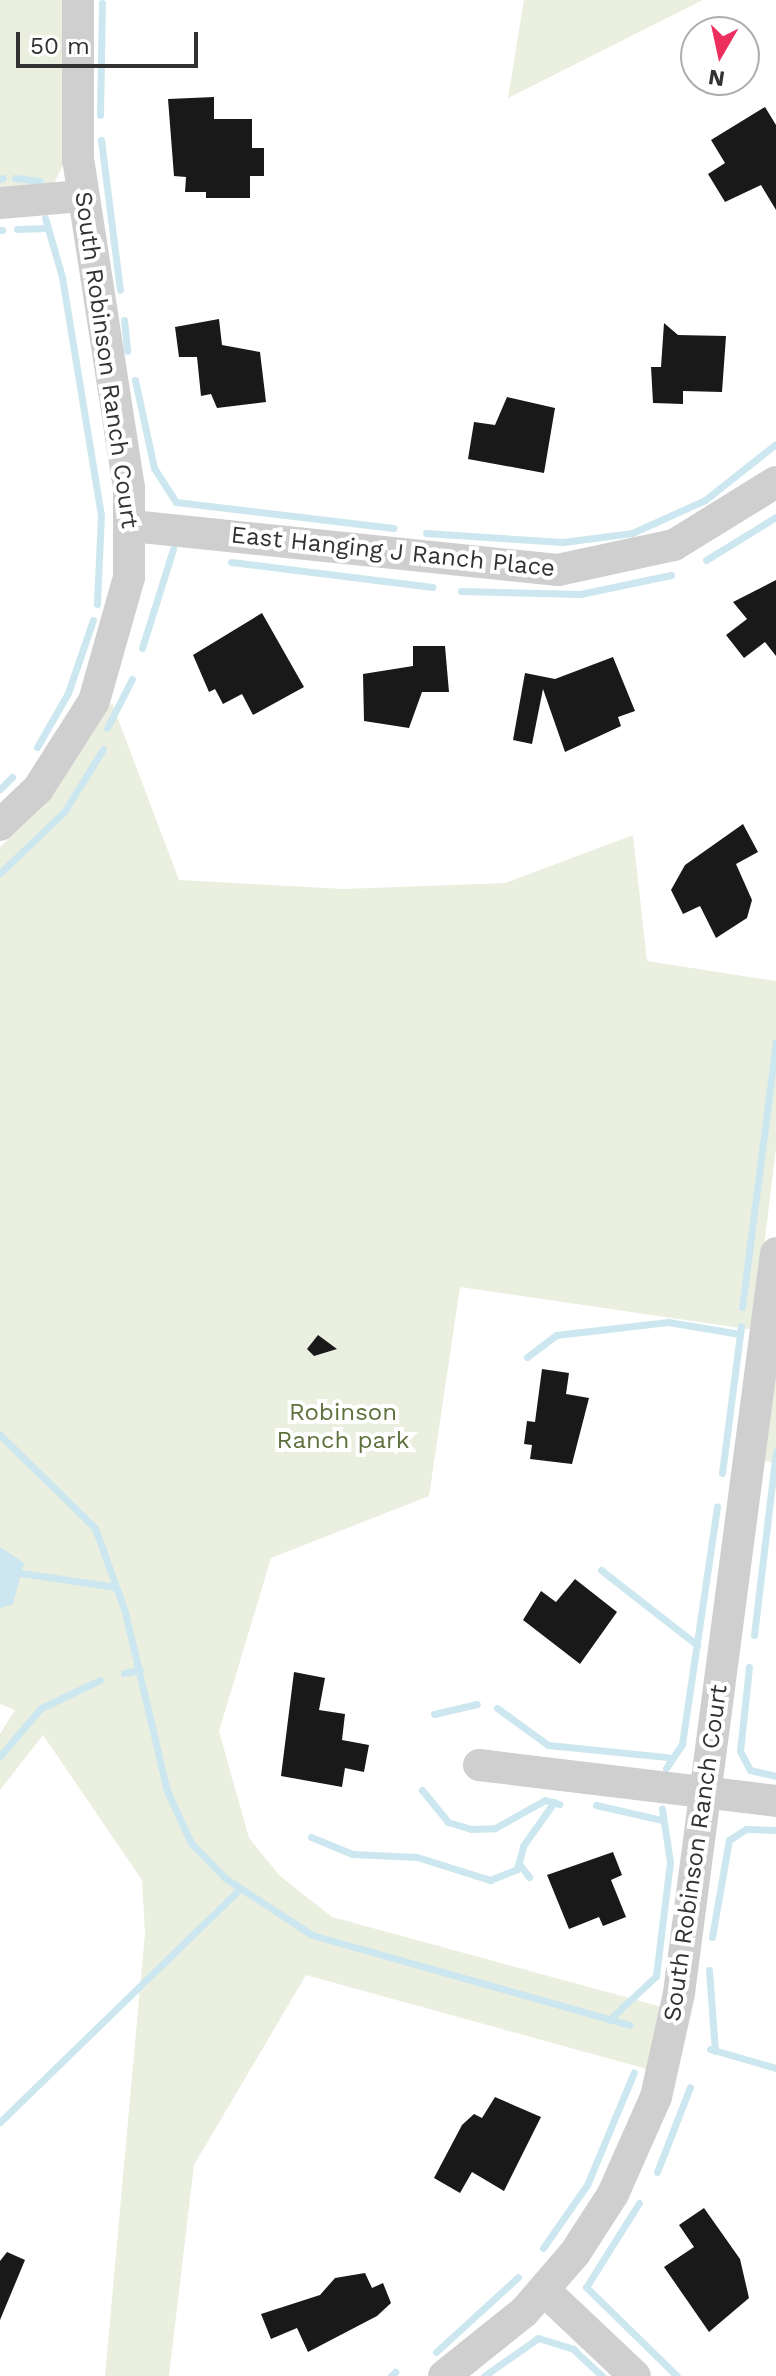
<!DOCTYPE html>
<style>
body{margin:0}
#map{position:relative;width:776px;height:2376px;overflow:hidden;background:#fff;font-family:"Work Sans",sans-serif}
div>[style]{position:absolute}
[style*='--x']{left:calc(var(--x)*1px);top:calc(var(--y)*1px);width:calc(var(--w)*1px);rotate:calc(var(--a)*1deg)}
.green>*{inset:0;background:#eaefe0}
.water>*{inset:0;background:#cce7ef}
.stream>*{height:7px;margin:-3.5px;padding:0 3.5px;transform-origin:3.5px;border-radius:3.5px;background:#cce7ef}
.building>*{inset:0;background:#191919}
.minor>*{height:32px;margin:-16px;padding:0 16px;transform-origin:16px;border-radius:16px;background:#cfcfcf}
span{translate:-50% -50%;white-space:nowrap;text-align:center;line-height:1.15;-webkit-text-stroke:8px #fff;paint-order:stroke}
.street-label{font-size:24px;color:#323232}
.park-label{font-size:24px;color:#5e703c}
.north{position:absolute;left:680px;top:16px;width:80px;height:80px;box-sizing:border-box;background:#fff;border:2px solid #adadad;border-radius:50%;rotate:189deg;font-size:22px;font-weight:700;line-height:32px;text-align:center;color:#323232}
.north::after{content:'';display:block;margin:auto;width:28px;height:36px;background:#ed2f5f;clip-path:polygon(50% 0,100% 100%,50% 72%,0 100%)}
.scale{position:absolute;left:16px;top:32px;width:182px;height:36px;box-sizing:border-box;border:4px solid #323232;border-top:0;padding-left:10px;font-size:24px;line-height:28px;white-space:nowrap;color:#323232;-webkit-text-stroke:6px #fff;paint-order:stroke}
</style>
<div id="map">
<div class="green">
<i style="clip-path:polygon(0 0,66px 0,64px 163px,54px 183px,0 189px)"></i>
<i style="clip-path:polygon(524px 0,703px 0,508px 98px)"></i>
<i style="clip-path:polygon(112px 703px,179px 880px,344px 889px,505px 883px,633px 835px,647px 961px,776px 981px,776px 1148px,754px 1330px,460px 1287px,429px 1496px,271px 1558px,219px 1731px,249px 1838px,280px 1876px,332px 1917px,662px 2007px,647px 2069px,306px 1975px,194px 2165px,169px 2376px,105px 2376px,145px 1933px,142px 1880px,43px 1735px,0 1790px,0 1734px,15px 1710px,0 1704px,0 847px,34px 815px)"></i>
<i style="clip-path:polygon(776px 1364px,776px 1463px,764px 1461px)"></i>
</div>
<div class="water">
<i style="clip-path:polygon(0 1547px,24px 1563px,13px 1604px,0 1608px)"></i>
</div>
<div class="stream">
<i style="--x:100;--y:115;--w:112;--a:-89"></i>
<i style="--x:101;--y:140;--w:151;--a:82.8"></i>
<i style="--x:15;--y:178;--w:25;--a:7"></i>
<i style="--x:0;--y:179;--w:3;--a:-18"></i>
<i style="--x:45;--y:218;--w:61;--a:73.9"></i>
<i style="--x:62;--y:277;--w:241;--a:80.7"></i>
<i style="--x:101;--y:515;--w:89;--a:92.6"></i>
<i style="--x:17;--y:229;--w:31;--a:-2"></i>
<i style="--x:0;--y:230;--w:2;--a:0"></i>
<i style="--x:124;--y:320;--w:31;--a:84"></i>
<i style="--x:135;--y:380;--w:90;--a:77.8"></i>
<i style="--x:154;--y:468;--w:40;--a:57.1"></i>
<i style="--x:176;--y:502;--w:219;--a:6.8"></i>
<i style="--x:426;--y:533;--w:137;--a:3.8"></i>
<i style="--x:563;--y:542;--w:70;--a:-7.4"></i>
<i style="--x:632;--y:533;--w:80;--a:-24.3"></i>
<i style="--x:705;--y:500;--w:90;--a:-38.3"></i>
<i style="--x:706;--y:560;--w:82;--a:-31.6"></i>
<i style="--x:231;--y:562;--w:203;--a:7.1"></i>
<i style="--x:461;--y:591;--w:119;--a:1.4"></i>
<i style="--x:580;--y:594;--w:93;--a:-11.8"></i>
<i style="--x:142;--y:648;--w:104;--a:-72.6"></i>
<i style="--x:107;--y:728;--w:55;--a:-63"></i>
<i style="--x:37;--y:747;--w:62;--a:-60.1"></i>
<i style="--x:68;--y:693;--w:77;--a:-71.1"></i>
<i style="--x:0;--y:789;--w:17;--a:-45"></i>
<i style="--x:0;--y:873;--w:88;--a:-43.6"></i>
<i style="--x:64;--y:812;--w:74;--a:-58.2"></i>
<i style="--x:742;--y:1307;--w:267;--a:-82.7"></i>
<i style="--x:527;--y:1357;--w:36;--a:-37"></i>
<i style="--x:556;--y:1335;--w:113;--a:-6.6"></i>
<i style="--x:668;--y:1322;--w:73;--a:9.5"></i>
<i style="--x:0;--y:1435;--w:133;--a:44.4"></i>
<i style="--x:95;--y:1528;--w:89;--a:70.3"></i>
<i style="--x:125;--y:1612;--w:184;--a:76.8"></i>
<i style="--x:167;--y:1791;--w:57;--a:65.2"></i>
<i style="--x:191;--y:1843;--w:49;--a:45.8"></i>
<i style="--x:225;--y:1878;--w:104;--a:33.2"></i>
<i style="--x:312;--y:1935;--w:330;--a:15.8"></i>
<i style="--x:722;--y:1473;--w:148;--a:-82.6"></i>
<i style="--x:601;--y:1570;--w:122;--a:38"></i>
<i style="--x:14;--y:1572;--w:103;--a:8.4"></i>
<i style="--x:754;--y:1635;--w:185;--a:-83.2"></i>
<i style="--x:749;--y:1667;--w:84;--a:96.1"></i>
<i style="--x:740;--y:1751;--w:21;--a:62"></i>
<i style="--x:750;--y:1770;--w:27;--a:13"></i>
<i style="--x:124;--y:1673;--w:16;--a:-11"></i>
<i style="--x:497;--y:1708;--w:63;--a:36"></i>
<i style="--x:548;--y:1745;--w:120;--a:5.8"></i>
<i style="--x:434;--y:1714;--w:44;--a:-13.1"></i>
<i style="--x:0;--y:1756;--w:63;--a:-49.5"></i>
<i style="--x:41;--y:1708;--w:65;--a:-25.4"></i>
<i style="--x:666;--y:1768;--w:29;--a:-56"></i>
<i style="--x:682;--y:1744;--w:240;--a:-81.6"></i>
<i style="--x:422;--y:1790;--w:41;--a:50.9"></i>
<i style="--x:448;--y:1822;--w:24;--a:17"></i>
<i style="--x:471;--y:1829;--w:24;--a:-2"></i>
<i style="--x:495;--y:1828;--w:57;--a:-29.2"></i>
<i style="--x:545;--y:1800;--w:15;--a:16"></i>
<i style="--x:596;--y:1805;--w:68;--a:12.8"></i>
<i style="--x:311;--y:1837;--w:44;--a:22.5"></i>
<i style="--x:352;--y:1854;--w:65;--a:2.6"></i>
<i style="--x:417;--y:1857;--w:77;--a:17.5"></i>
<i style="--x:490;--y:1880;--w:29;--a:-22"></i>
<i style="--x:517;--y:1869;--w:24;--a:-75"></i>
<i style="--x:523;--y:1846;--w:54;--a:-54.8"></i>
<i style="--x:520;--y:1865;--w:15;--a:53"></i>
<i style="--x:712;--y:1937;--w:98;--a:-80.1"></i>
<i style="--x:729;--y:1840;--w:20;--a:-33"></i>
<i style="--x:746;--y:1829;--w:30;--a:2"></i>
<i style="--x:709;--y:1970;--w:81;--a:85.8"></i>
<i style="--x:610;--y:2019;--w:63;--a:-43.1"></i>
<i style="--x:656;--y:1976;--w:115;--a:-83"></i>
<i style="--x:670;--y:1862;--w:54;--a:-98.6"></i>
<i style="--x:710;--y:2049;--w:69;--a:16.1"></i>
<i style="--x:0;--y:2122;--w:334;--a:-44.2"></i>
<i style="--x:657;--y:2172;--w:91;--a:-68.8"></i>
<i style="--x:639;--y:2203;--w:99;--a:122.2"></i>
<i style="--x:586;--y:2287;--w:127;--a:44.4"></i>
<i style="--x:543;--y:2248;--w:77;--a:-55.1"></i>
<i style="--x:587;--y:2185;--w:122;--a:-67.4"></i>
<i style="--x:436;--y:2352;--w:111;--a:-42.4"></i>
<i style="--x:391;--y:2376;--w:6;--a:-45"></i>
<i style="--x:484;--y:2376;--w:66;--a:-35.1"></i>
<i style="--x:538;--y:2338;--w:37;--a:17"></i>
<i style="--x:573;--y:2349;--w:40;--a:43"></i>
</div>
<div class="building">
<i style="clip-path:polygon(214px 97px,214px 119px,252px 119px,252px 148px,264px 148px,264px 176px,250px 176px,250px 198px,206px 198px,206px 192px,185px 192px,186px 177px,174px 176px,168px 99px)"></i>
<i style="clip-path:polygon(765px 107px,776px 125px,776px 210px,761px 185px,725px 202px,708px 174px,725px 163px,711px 140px)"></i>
<i style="clip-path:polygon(219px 319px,222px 345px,260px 352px,266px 402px,217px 408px,211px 394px,201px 396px,197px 357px,179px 357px,175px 327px)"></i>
<i style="clip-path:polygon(664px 323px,678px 335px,726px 336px,722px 392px,683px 391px,683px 404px,653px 403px,651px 367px,661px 367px)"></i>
<i style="clip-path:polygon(507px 397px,555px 408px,544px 473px,468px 459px,474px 422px,495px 425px)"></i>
<i style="clip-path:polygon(776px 580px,776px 656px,765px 642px,744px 658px,726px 635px,747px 619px,733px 602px)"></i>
<i style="clip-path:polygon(262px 613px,304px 687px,253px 715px,242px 694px,223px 704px,215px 689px,209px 692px,193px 655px)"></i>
<i style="clip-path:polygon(413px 646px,445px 646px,449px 692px,422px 692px,409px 728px,364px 721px,363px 674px,413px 666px)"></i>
<i style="clip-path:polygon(613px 657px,635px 711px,618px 717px,621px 726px,565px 752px,543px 689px,532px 744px,513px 740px,525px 673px,555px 679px)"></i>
<i style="clip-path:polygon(743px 824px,758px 852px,736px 864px,752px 900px,747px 918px,716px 938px,700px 906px,683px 914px,671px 890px,685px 865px)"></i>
<i style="clip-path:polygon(318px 1335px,337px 1349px,314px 1356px,307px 1349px)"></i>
<i style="clip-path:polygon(542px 1369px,569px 1373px,566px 1394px,589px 1398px,572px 1464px,530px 1459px,532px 1445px,524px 1444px,527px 1421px,535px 1422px)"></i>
<i style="clip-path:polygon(575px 1579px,617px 1612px,580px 1664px,523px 1620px,541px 1591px,556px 1602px)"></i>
<i style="clip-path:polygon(294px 1672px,325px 1678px,319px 1710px,345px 1714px,342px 1740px,369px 1745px,364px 1772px,345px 1768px,342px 1787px,281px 1776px)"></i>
<i style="clip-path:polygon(613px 1852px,622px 1875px,611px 1880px,626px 1917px,603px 1926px,599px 1917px,569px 1929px,547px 1875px)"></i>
<i style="clip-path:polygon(495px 2097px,541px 2117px,504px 2191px,472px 2172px,460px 2193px,434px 2178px,462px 2125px,474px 2114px,482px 2118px)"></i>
<i style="clip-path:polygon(704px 2208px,740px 2259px,749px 2298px,709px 2332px,664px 2267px,694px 2247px,679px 2225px)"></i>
<i style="clip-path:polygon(7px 2252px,25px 2260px,0 2320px,0 2261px)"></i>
<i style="clip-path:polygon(365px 2273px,372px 2288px,383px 2283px,391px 2303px,377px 2316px,308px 2352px,297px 2328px,271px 2339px,261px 2314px,320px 2295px,335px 2278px)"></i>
</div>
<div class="minor">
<i style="--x:0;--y:203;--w:82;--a:-4.9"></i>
<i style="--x:132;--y:526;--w:428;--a:5.9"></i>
<i style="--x:558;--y:570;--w:119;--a:-12.2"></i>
<i style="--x:674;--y:545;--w:120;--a:-31.7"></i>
<i style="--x:0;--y:825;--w:52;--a:-43.5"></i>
<i style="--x:38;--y:789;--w:104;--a:-57.5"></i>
<i style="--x:94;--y:701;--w:129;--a:-74.2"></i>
<i style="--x:129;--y:577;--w:89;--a:-90"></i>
<i style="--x:129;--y:488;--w:332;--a:-98.8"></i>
<i style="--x:78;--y:160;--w:160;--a:-90"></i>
<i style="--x:479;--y:1765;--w:299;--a:6.9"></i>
<i style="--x:544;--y:2290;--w:125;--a:43.4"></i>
<i style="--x:444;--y:2376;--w:102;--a:-38.7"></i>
<i style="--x:524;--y:2312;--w:78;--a:-49.2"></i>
<i style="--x:575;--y:2253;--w:70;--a:-57.2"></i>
<i style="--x:613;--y:2194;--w:106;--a:-66.1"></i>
<i style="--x:656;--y:2097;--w:107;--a:-77.5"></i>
<i style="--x:679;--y:1993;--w:746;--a:-82.53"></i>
</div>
<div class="street-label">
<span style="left:106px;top:360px;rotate:82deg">South Robinson Ranch Court</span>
<span style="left:393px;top:552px;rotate:6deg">East Hanging J Ranch Place</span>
<span style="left:696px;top:1853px;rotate:-82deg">South Robinson Ranch Court</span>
</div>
<div class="park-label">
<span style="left:343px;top:1427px">Robinson<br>Ranch park</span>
</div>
<div class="north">N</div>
<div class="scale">50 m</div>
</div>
